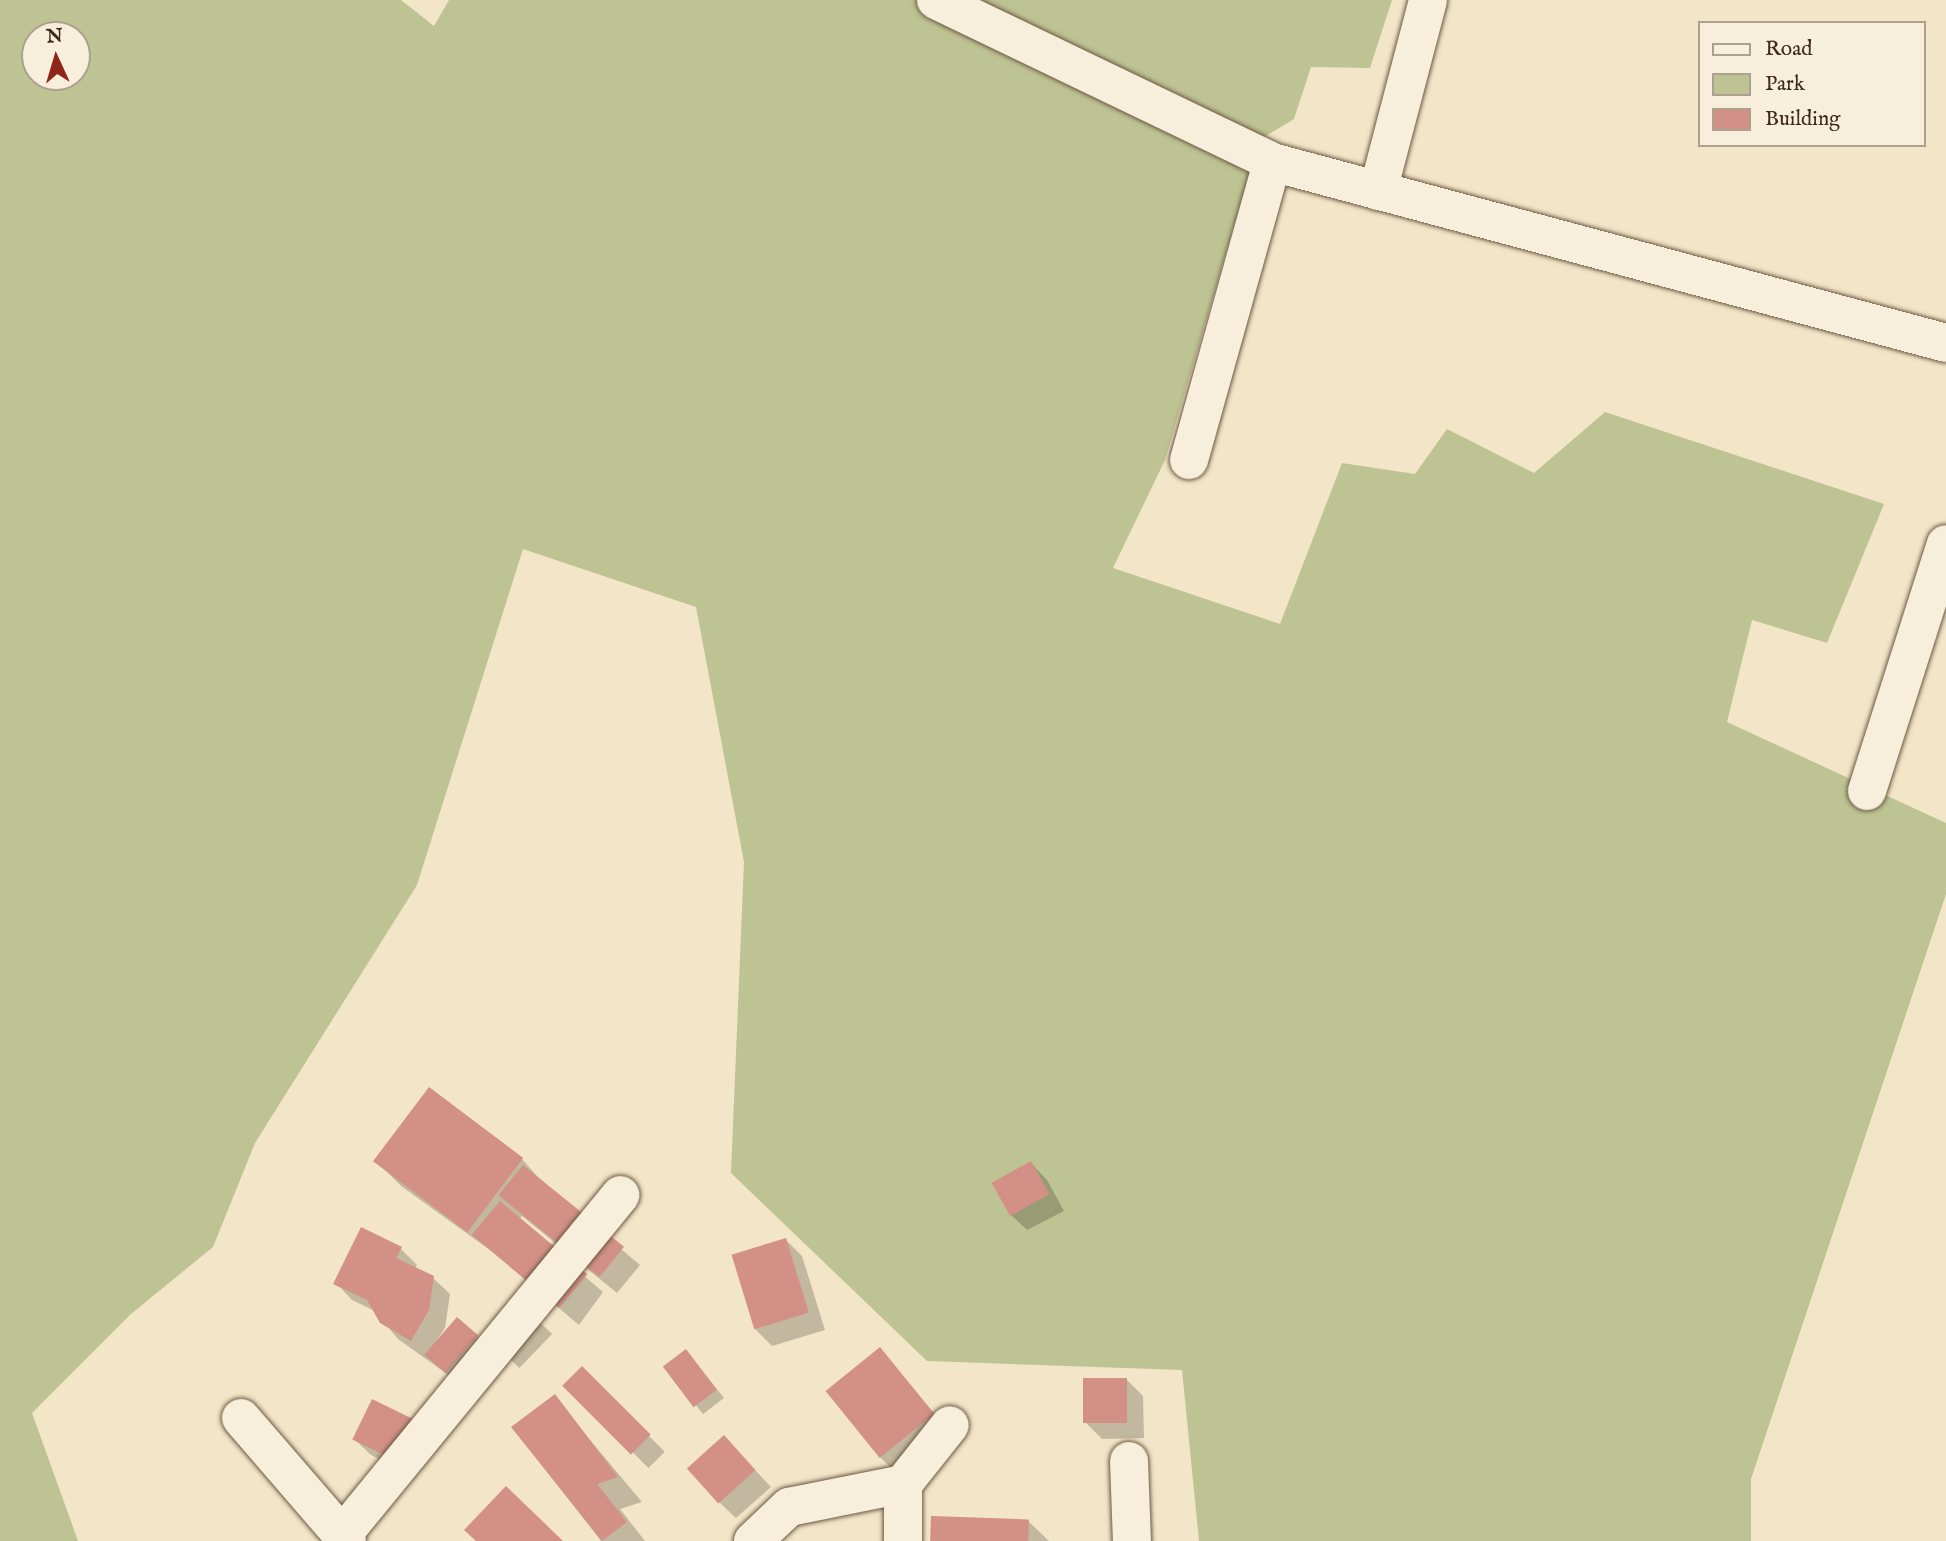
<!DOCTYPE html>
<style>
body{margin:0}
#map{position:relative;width:1946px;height:1541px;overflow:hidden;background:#f3e5c7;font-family:"IM FELL English",serif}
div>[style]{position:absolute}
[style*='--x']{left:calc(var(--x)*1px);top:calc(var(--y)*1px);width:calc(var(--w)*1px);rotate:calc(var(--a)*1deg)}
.green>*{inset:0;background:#bec393}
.shadow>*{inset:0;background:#0003;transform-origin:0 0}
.building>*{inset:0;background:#d39086;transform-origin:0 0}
.roads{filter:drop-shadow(0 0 2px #6c5944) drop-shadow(0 0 2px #6c5944)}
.minor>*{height:38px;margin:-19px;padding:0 19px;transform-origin:19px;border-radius:19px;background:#f7eedb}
span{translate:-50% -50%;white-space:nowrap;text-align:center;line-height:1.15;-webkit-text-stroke:5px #f7eedb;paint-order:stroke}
.legend{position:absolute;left:1698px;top:21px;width:228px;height:126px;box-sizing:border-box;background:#f7eedb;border:2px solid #ada08d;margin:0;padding:9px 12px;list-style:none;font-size:21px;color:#3f2a18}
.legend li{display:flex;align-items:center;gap:14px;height:35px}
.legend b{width:35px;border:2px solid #ada08d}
.north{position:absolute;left:21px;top:21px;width:70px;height:70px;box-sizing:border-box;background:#f7eedb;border:2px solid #ada08d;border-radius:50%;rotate:356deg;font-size:19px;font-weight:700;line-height:28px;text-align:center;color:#3f2a18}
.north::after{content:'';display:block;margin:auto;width:24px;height:32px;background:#8f2418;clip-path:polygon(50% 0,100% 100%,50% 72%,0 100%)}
</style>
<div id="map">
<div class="green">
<i style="clip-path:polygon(evenodd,0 0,401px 0,434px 26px,449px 0,1392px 0,1370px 68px,1311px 67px,1294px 119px,1259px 140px,1165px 460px,1113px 568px,1280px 624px,1342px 463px,1415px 474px,1447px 429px,1534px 473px,1605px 412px,1884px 504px,1827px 643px,1752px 620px,1727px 722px,1946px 823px,1946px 894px,1751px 1479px,1751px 1541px,1199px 1541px,1182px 1370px,927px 1361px,731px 1173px,744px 862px,696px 607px,523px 549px,417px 885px,255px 1143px,213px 1247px,131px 1314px,32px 1413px,78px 1541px,0 1541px,0 0,35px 35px,77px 35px,77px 77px,35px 77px,35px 35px)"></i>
</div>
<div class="shadow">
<i style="clip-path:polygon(522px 1159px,545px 1185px,640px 1265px,617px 1293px,522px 1216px,519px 1220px,603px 1292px,579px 1325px,494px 1253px,401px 1186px,376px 1161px)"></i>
<i style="clip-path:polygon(1031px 1163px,1047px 1180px,1064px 1211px,1027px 1230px,1010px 1214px)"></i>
<i style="clip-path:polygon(785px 1239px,802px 1256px,825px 1330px,772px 1346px,755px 1329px)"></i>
<i style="clip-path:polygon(401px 1249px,417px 1265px,415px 1269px,433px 1278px,450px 1294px,445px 1328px,437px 1340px,476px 1336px,484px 1344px,454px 1379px,398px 1339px,375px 1311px,352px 1300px,336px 1283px)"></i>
<i style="left:524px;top:1307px;width:39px;height:47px;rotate:44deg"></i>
<i style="clip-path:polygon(880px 1349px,950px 1432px,896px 1473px,880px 1457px)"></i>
<i style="clip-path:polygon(693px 1359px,724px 1398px,703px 1414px,665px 1367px)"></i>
<i style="left:582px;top:1369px;width:117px;height:23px;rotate:45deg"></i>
<i style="clip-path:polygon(1127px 1380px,1143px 1396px,1144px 1438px,1102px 1439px,1085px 1422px)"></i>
<i style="clip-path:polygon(554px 1397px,642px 1502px,620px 1509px,645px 1541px,601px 1541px,513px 1428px)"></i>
<i style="clip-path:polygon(372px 1402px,410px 1474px,371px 1455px,354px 1439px)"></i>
<i style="clip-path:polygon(724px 1437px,771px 1487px,736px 1518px,719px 1502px)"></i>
<i style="clip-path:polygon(1028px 1521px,1049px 1541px,932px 1541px)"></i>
</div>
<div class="building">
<i style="left:429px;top:1087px;width:118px;height:93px;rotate:37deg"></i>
<i style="left:1031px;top:1161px;width:38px;height:45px;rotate:61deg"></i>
<i style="left:523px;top:1165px;width:130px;height:39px;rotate:39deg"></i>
<i style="left:500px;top:1201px;width:114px;height:44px;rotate:40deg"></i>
<i style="clip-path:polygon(361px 1227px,402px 1247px,396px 1258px,434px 1276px,429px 1310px,411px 1341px,380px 1323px,367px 1300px,333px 1284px)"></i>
<i style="left:786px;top:1238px;width:78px;height:57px;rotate:73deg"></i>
<i style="left:457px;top:1317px;width:28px;height:50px;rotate:41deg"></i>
<i style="left:880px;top:1347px;width:86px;height:70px;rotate:51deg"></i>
<i style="left:686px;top:1349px;width:51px;height:29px;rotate:53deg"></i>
<i style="left:582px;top:1366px;width:97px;height:28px;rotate:45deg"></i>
<i style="left:1083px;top:1378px;width:44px;height:45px"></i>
<i style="clip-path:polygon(555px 1394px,618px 1477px,597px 1484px,627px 1522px,602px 1541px,511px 1427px)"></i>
<i style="left:372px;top:1399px;width:46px;height:45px;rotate:26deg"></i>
<i style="left:724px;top:1435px;width:47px;height:50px;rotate:48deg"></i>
<i style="clip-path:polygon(506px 1486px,563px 1541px,476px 1541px,464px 1530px)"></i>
<i style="left:931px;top:1516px;width:98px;height:25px;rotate:2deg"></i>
</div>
<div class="roads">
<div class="minor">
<i style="--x:936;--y:0;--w:373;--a:25.7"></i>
<i style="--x:1272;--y:162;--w:698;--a:15.03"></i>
<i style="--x:1378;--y:191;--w:197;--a:-75.3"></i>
<i style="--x:1189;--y:460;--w:309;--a:-74.4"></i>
<i style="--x:1867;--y:791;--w:259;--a:-72.3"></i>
<i style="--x:241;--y:1418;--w:162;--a:49.2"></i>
<i style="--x:1129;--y:1461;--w:80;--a:87.9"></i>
<i style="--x:903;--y:1484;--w:57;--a:90"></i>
<i style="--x:343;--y:1534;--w:438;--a:-50.7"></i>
<i style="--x:753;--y:1541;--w:50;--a:-43.4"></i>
<i style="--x:789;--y:1507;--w:116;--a:-11.4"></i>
<i style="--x:903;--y:1484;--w:75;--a:-51.5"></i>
</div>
</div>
<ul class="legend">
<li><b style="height:9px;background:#f7eedb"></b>Road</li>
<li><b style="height:19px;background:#bec393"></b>Park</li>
<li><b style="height:19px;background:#d39086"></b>Building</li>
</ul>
<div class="north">N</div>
</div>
